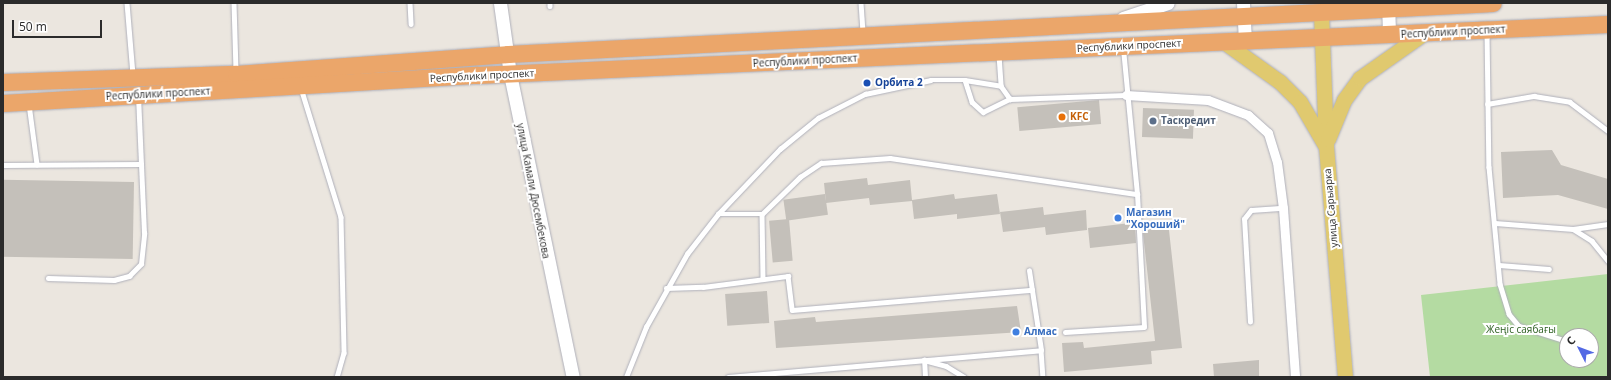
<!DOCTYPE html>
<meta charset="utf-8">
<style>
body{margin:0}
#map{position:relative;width:1611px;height:380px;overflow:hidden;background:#ebe6df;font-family:"Open Sans",sans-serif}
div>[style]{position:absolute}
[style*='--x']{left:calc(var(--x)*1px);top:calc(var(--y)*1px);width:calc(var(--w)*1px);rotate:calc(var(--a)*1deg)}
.green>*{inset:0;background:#b4dba2}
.building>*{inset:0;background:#c4c0ba;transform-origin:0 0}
.roads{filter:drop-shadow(0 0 1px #afb0ba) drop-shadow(0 0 1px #afb0ba)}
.lane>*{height:4.5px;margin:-2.25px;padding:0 2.25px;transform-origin:2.25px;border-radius:2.25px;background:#fff}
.street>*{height:9px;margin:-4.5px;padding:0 4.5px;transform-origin:4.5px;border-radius:4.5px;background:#fff}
.secondary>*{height:13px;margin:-6.5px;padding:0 6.5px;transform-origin:6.5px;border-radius:6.5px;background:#fff}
.primary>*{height:15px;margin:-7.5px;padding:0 7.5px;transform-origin:7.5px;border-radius:7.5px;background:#e0c96f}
.highway>*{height:17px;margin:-8.5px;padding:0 8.5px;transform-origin:8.5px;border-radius:8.5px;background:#eba66a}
.dots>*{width:11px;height:11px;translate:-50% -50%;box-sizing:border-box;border:2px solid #fff;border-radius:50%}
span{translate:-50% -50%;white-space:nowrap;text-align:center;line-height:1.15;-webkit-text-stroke:4px #fff;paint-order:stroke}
.street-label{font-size:10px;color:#2b2b2b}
.transit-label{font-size:10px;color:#164399;font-weight:700}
.left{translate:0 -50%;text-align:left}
.food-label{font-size:10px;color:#c56008;font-weight:700}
.service-label{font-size:10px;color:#4e5e75;font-weight:700}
.shop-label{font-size:10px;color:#366cbe;font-weight:700}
.park-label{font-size:10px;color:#2e6023}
.frame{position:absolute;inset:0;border:4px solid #2b2b2b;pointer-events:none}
.north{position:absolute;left:1559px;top:328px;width:40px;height:40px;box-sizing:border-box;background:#fff;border:1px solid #aaa;border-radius:50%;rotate:312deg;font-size:11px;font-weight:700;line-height:16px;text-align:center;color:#2b2b2b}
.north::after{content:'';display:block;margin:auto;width:14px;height:18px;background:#5369e4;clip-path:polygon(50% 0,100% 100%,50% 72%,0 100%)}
.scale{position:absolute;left:12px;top:20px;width:90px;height:18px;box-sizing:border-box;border:2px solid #2b2b2b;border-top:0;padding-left:5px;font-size:12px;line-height:14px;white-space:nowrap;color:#2b2b2b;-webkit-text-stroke:3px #fff;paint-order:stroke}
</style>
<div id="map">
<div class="green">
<i style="clip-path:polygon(evenodd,1608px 274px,1608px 377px,1430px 377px,1421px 295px,1608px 274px,1567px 336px,1591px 336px,1591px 360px,1567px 360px,1567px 336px)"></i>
</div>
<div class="building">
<i style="left:1099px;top:100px;width:24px;height:82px;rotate:85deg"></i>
<i style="left:1143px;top:108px;width:51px;height:29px;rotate:2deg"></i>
<i style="clip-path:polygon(1552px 150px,1561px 165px,1608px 179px,1608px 209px,1558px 195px,1503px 198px,1501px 152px)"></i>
<i style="clip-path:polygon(867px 178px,868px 185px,910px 180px,912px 200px,954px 194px,955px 199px,997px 194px,1000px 214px,957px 219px,957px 214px,914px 219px,912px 201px,870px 205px,869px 198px,826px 203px,824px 183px)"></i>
<i style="left:134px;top:182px;width:77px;height:131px;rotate:91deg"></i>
<i style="left:825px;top:194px;width:21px;height:42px;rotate:82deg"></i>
<i style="clip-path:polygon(1043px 207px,1044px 215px,1086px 210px,1087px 230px,1046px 235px,1045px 227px,1003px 232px,1000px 212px)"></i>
<i style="left:789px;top:219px;width:42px;height:20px;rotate:85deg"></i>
<i style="clip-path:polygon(1168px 221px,1182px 348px,1151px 351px,1152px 364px,1064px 372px,1062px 343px,1083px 342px,1084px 348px,1155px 341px,1142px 224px)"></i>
<i style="clip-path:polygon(1130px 223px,1135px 225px,1136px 243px,1090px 248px,1088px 228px)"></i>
<i style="left:767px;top:291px;width:32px;height:42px;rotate:86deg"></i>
<i style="clip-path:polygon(1017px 306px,1021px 332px,776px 348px,774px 321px,815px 317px,816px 322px)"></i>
<i style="clip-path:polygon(1259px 360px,1259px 377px,1214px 377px,1213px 364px)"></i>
</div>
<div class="roads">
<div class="lane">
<i style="--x:127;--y:3;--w:72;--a:85.2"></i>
<i style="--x:234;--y:3;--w:67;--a:88.3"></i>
<i style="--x:410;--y:3;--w:21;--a:87"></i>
<i style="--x:550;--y:3;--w:3;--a:90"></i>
<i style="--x:861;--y:3;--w:30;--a:86"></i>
<i style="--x:1487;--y:32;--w:135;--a:89.2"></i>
<i style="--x:1489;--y:167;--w:118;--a:84.6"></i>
<i style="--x:1500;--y:284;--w:31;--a:73"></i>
<i style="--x:1509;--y:314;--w:16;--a:50"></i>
<i style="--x:1519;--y:326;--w:50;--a:17.4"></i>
<i style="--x:999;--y:55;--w:31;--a:86"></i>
<i style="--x:1001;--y:86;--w:16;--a:55"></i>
<i style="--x:1010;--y:99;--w:116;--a:-2"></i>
<i style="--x:965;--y:80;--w:36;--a:9"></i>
<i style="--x:301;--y:88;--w:135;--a:72.8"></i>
<i style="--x:341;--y:217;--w:136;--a:88.7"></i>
<i style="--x:344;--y:353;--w:25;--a:106"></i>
<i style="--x:29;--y:104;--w:61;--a:82.4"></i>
<i style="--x:1487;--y:104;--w:48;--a:-9.7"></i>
<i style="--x:1534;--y:96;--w:36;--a:9"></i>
<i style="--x:1570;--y:102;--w:48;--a:37.3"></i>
<i style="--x:3;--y:165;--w:138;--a:-0.4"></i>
<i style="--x:718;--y:214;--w:44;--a:0"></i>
<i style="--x:762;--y:214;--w:53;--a:-44.2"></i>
<i style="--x:800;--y:177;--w:25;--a:-34"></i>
<i style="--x:821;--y:163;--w:69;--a:-4.1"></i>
<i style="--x:890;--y:158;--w:250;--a:8.3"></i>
<i style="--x:762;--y:214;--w:65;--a:89.1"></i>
<i style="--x:1495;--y:223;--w:78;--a:4.4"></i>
<i style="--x:1573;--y:229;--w:22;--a:32"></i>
<i style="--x:1592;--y:241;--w:26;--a:51"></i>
<i style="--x:1573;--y:229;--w:35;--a:-8"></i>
<i style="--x:1499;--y:265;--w:50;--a:4.6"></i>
<i style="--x:48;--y:278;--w:66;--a:1.7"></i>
<i style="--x:114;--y:280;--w:16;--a:-15"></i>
<i style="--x:129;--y:276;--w:17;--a:-45"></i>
<i style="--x:141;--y:264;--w:31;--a:-84"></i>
<i style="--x:144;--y:233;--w:135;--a:-92.5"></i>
<i style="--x:666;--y:288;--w:37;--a:-2"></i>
<i style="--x:703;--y:287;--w:86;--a:-7.4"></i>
<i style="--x:788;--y:276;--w:34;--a:83"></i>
<i style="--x:792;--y:310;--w:241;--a:-4.8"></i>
<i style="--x:1250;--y:322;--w:103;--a:-93.3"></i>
<i style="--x:1244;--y:219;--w:11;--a:-52"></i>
<i style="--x:1251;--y:210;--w:32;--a:-4"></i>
<i style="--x:1065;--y:332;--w:79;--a:-3.6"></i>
<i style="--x:1144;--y:327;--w:133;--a:-93"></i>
<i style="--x:1137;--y:194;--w:147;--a:-95.5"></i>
<i style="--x:1041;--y:350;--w:27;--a:86"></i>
<i style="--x:626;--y:377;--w:54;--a:-68.2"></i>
<i style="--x:646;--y:327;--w:84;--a:-60.7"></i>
<i style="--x:687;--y:254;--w:51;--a:-52.2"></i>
<i style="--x:718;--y:214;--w:90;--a:-46.4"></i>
<i style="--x:780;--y:149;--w:49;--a:-39.2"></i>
<i style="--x:818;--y:118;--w:53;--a:-27.1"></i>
<i style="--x:865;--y:94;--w:67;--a:-12"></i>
<i style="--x:931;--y:80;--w:34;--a:0"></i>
<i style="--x:965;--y:80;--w:23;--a:72"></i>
<i style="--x:972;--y:102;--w:15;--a:42"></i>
<i style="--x:983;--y:112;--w:30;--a:-26"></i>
<i style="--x:728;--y:377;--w:314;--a:-4.9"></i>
<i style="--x:1041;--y:350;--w:80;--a:-98.6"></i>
<i style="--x:925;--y:377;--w:17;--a:-93"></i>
<i style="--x:924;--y:360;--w:23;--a:15"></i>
<i style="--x:946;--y:366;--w:21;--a:31"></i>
</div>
<div class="street">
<i style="--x:1126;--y:95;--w:82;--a:3.5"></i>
<i style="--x:1208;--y:100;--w:43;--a:20.6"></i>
<i style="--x:1248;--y:115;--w:27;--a:42"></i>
<i style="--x:1268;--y:133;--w:30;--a:73"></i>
<i style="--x:1277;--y:162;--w:46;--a:82.6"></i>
<i style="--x:1283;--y:208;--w:169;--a:85.9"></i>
</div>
<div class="secondary">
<i style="--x:500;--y:3;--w:72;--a:82"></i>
<i style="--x:510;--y:74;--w:309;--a:78.3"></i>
<i style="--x:1243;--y:3;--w:38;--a:87"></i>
<i style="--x:1388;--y:3;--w:32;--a:88"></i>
<i style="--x:1123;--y:18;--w:47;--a:-18.4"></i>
</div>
<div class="primary">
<i style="--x:1321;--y:13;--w:133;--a:87.8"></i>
<i style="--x:1326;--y:146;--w:232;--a:85.3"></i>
<i style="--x:1224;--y:42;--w:69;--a:35.5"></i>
<i style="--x:1280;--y:82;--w:28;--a:45"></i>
<i style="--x:1300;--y:102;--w:50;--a:59.8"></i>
<i style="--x:1328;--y:139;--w:42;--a:-67.7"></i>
<i style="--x:1344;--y:100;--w:27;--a:-54"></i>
<i style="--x:1360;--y:78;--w:78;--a:-35.1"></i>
</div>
<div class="highway">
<i style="--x:3;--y:82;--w:233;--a:-2"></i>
<i style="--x:236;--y:74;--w:273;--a:-4.2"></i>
<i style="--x:508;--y:54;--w:986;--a:-2.96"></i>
<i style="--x:3;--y:103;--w:475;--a:-3.4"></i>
<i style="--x:477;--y:75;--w:1132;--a:-2.58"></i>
</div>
</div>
<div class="dots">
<i style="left:867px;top:83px;background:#1a4fb4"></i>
<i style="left:1062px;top:117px;background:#e8710a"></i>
<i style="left:1153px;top:121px;background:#5c6f8a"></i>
<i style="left:1118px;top:218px;background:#3f7fe0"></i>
<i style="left:1016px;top:332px;background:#3f7fe0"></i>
</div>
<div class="street-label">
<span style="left:1453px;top:32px;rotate:-3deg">Республики проспект</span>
<span style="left:1129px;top:46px;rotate:-3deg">Республики проспект</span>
<span style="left:805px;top:61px;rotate:-3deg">Республики проспект</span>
<span style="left:482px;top:76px;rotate:-3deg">Республики проспект</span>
<span style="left:158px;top:94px;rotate:-3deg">Республики проспект</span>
<span style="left:533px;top:191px;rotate:79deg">улица Камали Дюсембекова</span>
<span style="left:1331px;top:208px;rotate:-95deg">улица Сарыарка</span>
</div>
<div class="transit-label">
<span class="left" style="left:875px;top:83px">Орбита 2</span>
</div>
<div class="food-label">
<span class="left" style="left:1070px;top:117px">KFC</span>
</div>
<div class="service-label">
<span class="left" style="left:1161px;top:121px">Таскредит</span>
</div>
<div class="shop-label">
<span class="left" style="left:1126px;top:218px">Магазин<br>"Хороший"</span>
<span class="left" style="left:1024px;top:332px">Алмас</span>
</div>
<div class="park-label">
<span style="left:1521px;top:330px">Жеңіс саябағы</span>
</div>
<div class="frame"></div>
<div class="north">С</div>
<div class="scale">50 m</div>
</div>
